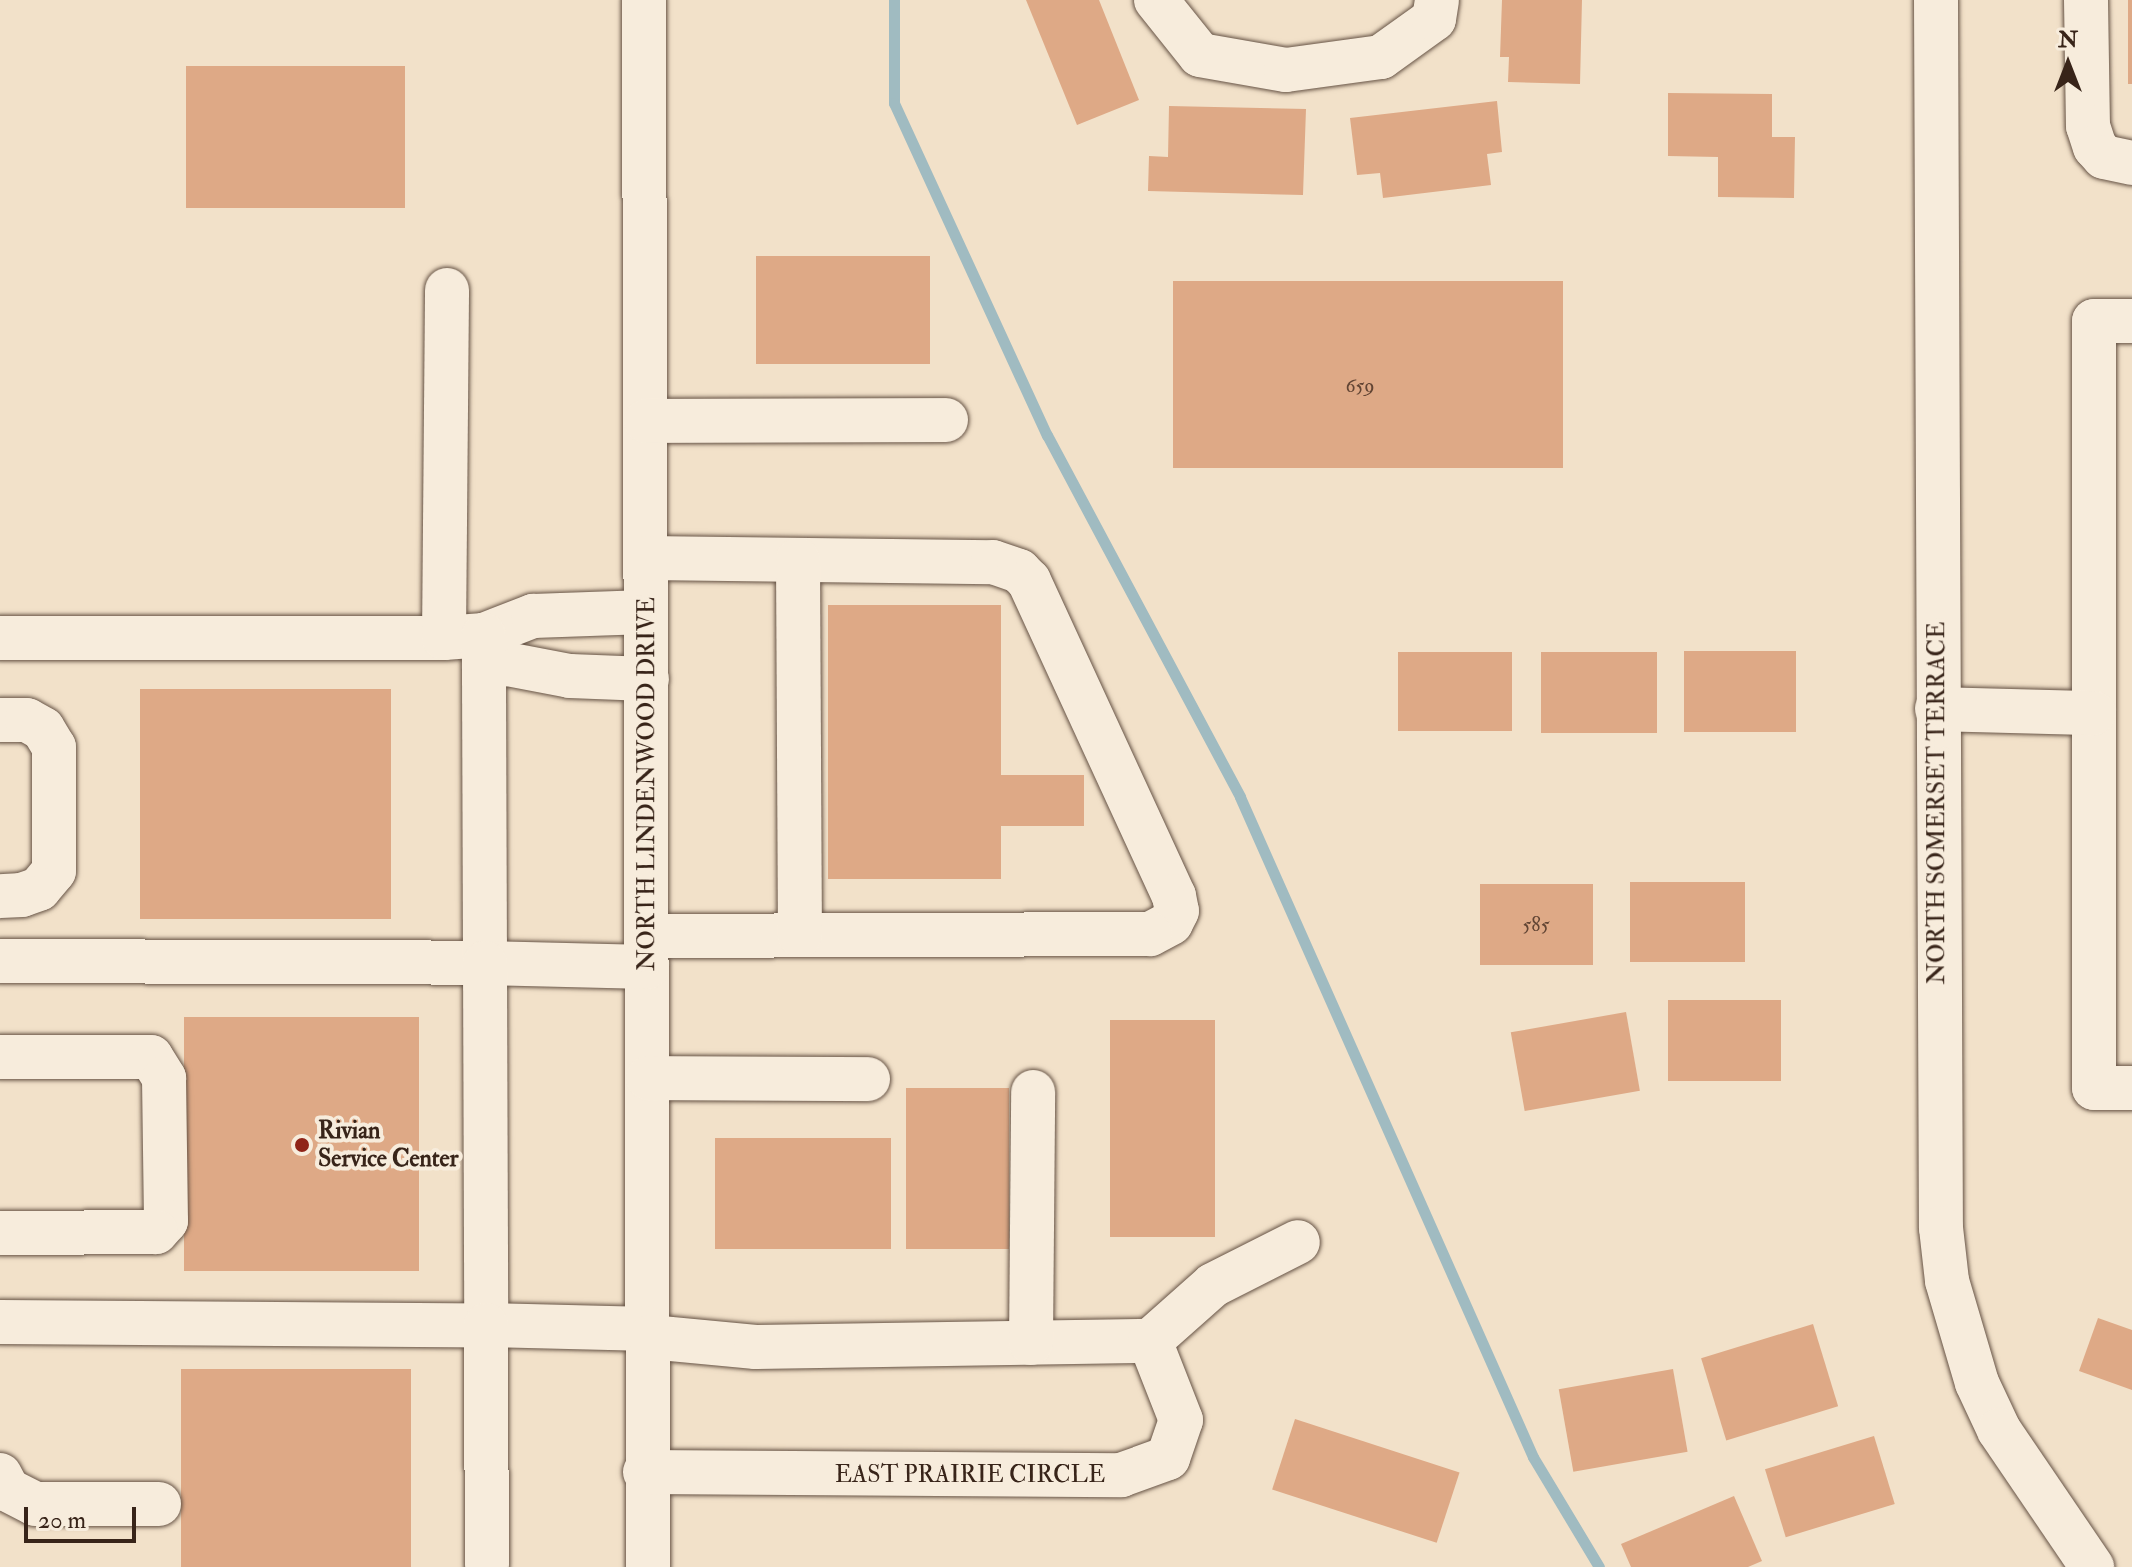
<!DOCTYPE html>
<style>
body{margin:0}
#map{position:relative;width:2132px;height:1567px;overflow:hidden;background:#f2e1c9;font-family:"IM FELL Double Pica",serif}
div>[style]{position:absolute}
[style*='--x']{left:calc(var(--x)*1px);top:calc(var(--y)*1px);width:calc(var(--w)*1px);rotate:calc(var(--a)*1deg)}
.stream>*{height:11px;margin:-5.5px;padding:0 5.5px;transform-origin:5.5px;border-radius:5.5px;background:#a0bbc1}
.building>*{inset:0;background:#dea986;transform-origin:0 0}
.roads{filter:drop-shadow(0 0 2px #665345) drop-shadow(0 0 2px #665345)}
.minor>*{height:44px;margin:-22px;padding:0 22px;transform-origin:22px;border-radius:22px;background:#f7ecdc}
.dots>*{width:22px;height:22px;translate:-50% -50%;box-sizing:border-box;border:4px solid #f7ecdc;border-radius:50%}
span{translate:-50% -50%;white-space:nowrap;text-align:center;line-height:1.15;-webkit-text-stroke:8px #f7ecdc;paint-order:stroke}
.number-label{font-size:20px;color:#624534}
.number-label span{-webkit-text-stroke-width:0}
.street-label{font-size:24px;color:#382419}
.poi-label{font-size:24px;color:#382419;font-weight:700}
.left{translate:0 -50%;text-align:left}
.north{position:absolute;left:2028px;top:24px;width:80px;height:80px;-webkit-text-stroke:6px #f7ecdc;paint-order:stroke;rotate:0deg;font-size:22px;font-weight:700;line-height:32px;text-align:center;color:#382419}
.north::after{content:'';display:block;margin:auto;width:28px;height:36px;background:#382419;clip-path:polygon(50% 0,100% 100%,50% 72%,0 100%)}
.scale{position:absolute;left:24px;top:1507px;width:112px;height:36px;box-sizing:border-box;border:4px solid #382419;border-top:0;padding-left:10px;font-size:24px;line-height:28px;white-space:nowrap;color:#382419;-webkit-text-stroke:6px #f7ecdc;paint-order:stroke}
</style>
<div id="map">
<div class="stream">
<i style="--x:894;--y:0;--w:103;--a:90"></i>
<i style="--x:894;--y:103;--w:366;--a:65.3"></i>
<i style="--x:1047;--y:435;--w:410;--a:61.9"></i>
<i style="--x:1240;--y:797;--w:722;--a:66.06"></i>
<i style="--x:1533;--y:1457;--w:128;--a:59"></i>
</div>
<div class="building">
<i style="clip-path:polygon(1026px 0,1099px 0,1139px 100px,1077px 125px)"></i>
<i style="clip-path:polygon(1502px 0,1582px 0,1580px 84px,1508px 82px,1509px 57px,1500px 57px)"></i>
<i style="left:2128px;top:0;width:4px;height:84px"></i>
<i style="left:186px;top:66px;width:219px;height:142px"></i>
<i style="clip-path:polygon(1668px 93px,1772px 94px,1772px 137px,1795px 137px,1794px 198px,1718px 197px,1718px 157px,1668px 156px)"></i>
<i style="clip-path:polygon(1497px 101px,1502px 152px,1487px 154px,1491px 185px,1383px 198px,1380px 173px,1357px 175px,1350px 118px)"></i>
<i style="clip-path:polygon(1169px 106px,1306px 109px,1303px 195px,1148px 191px,1149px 156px,1168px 157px)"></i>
<i style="left:756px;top:256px;width:174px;height:108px"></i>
<i style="left:1173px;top:281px;width:390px;height:187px"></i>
<i style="clip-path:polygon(828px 605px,1001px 605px,1001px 775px,1084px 775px,1084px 826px,1001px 826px,1001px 879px,828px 879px)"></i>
<i style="left:1684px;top:651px;width:112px;height:81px"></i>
<i style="left:1398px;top:652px;width:114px;height:79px"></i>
<i style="left:1541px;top:652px;width:116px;height:81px"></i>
<i style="left:391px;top:689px;width:230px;height:251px;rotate:90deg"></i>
<i style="left:1630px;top:882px;width:115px;height:80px"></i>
<i style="left:1480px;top:884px;width:113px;height:81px"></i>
<i style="left:1668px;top:1000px;width:113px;height:81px"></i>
<i style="left:1626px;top:1012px;width:80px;height:117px;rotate:80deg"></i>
<i style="left:419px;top:1017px;width:254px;height:235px;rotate:90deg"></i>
<i style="left:1110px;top:1020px;width:105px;height:217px"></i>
<i style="left:906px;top:1088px;width:103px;height:161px"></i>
<i style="left:715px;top:1138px;width:176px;height:111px"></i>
<i style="clip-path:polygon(2098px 1318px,2132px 1330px,2132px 1390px,2079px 1371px)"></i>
<i style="left:1813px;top:1324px;width:86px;height:117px;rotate:73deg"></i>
<i style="left:181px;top:1369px;width:230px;height:198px"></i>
<i style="left:1673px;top:1369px;width:84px;height:116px;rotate:80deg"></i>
<i style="left:1295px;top:1419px;width:173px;height:74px;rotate:18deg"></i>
<i style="left:1874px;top:1436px;width:71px;height:114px;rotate:73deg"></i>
<i style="clip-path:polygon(1734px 1496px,1762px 1561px,1748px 1567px,1631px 1567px,1621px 1544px)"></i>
</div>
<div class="roads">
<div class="minor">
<i style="--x:644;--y:0;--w:1567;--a:89.85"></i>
<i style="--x:1156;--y:0;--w:70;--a:51.3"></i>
<i style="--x:1200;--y:55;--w:87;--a:9.9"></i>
<i style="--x:1286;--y:70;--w:96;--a:-7.8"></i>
<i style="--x:1381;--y:57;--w:65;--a:-35.6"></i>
<i style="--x:1434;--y:19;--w:19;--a:-81"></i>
<i style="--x:1936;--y:0;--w:1228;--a:89.77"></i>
<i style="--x:1941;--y:1228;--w:53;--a:83.5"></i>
<i style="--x:1947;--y:1281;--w:106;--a:73.6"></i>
<i style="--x:1977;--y:1383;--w:52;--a:64.9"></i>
<i style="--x:1999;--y:1430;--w:166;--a:55.8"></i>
<i style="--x:2086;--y:0;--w:126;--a:89.1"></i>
<i style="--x:2088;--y:126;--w:22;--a:72"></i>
<i style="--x:2095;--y:147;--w:13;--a:48"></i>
<i style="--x:2104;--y:157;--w:29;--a:12"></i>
<i style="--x:2132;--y:321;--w:38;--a:180"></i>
<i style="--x:2094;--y:321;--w:767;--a:90"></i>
<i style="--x:2094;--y:1088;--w:38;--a:0"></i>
<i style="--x:646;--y:421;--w:300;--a:-0.2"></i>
<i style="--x:646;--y:558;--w:347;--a:0.7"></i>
<i style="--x:993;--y:562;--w:28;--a:19"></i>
<i style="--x:1019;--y:571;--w:14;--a:45"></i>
<i style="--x:1029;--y:581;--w:347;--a:65.3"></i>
<i style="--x:1174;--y:896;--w:15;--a:79"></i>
<i style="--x:1177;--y:911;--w:13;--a:117"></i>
<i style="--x:1171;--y:923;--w:24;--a:152"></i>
<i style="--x:1150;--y:934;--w:503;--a:179.77"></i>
<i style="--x:798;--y:560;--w:375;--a:89.7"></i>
<i style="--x:484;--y:635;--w:37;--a:52"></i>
<i style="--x:507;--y:664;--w:64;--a:10.8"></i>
<i style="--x:570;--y:676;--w:77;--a:2.2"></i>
<i style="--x:0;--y:638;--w:444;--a:0"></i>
<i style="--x:444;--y:638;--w:40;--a:-4.3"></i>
<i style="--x:484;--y:635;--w:53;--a:-21.2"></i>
<i style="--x:533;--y:616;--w:113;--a:-2"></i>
<i style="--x:444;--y:638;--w:348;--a:-89.5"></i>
<i style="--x:1937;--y:709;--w:157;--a:1.5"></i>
<i style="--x:0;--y:720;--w:27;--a:0"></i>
<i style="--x:27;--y:720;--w:18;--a:29"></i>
<i style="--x:43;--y:729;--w:21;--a:59"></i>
<i style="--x:54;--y:747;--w:124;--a:90"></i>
<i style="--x:54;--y:871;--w:23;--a:130"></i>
<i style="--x:39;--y:889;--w:18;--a:161"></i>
<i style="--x:22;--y:895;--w:22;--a:177"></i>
<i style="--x:0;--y:961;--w:485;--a:0.2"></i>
<i style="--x:485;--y:963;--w:328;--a:-90.2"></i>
<i style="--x:647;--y:967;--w:162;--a:-178.6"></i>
<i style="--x:485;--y:963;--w:362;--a:89.8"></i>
<i style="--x:486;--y:1325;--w:164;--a:1.4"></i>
<i style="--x:0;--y:1057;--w:151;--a:0"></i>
<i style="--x:151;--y:1057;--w:25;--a:58"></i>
<i style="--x:164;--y:1078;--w:143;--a:89.2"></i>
<i style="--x:166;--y:1221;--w:15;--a:132"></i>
<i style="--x:156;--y:1232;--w:156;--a:179.6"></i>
<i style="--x:648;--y:1078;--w:220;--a:0.3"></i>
<i style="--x:0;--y:1322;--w:486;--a:0.4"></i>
<i style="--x:486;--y:1325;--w:240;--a:89.8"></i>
<i style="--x:650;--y:1337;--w:106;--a:5.4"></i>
<i style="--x:756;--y:1347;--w:394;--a:-0.9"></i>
<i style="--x:1150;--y:1341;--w:84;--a:-41.6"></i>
<i style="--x:1213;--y:1285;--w:95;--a:-26.8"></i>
<i style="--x:1031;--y:1343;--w:251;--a:-89.5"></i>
<i style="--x:645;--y:1472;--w:476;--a:0.4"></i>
<i style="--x:1121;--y:1475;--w:50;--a:-19.9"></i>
<i style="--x:1168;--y:1458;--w:40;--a:-71.1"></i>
<i style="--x:1181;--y:1420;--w:85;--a:-111.4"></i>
<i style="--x:0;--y:1475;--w:17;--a:62"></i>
<i style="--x:8;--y:1490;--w:30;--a:27"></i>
<i style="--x:35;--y:1504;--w:124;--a:0"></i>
</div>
</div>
<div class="dots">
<i style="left:302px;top:1145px;background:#8f2418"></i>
</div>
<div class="number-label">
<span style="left:1360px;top:385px">659</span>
<span style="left:1536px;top:924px">585</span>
</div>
<div class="street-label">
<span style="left:647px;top:784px;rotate:-90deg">NORTH LINDENWOOD DRIVE</span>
<span style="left:1937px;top:803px;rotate:-90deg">NORTH SOMERSET TERRACE</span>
<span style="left:970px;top:1475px">EAST PRAIRIE CIRCLE</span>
</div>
<div class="poi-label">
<span class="left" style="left:318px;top:1145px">Rivian<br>Service Center</span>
</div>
<div class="north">N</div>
<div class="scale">20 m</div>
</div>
